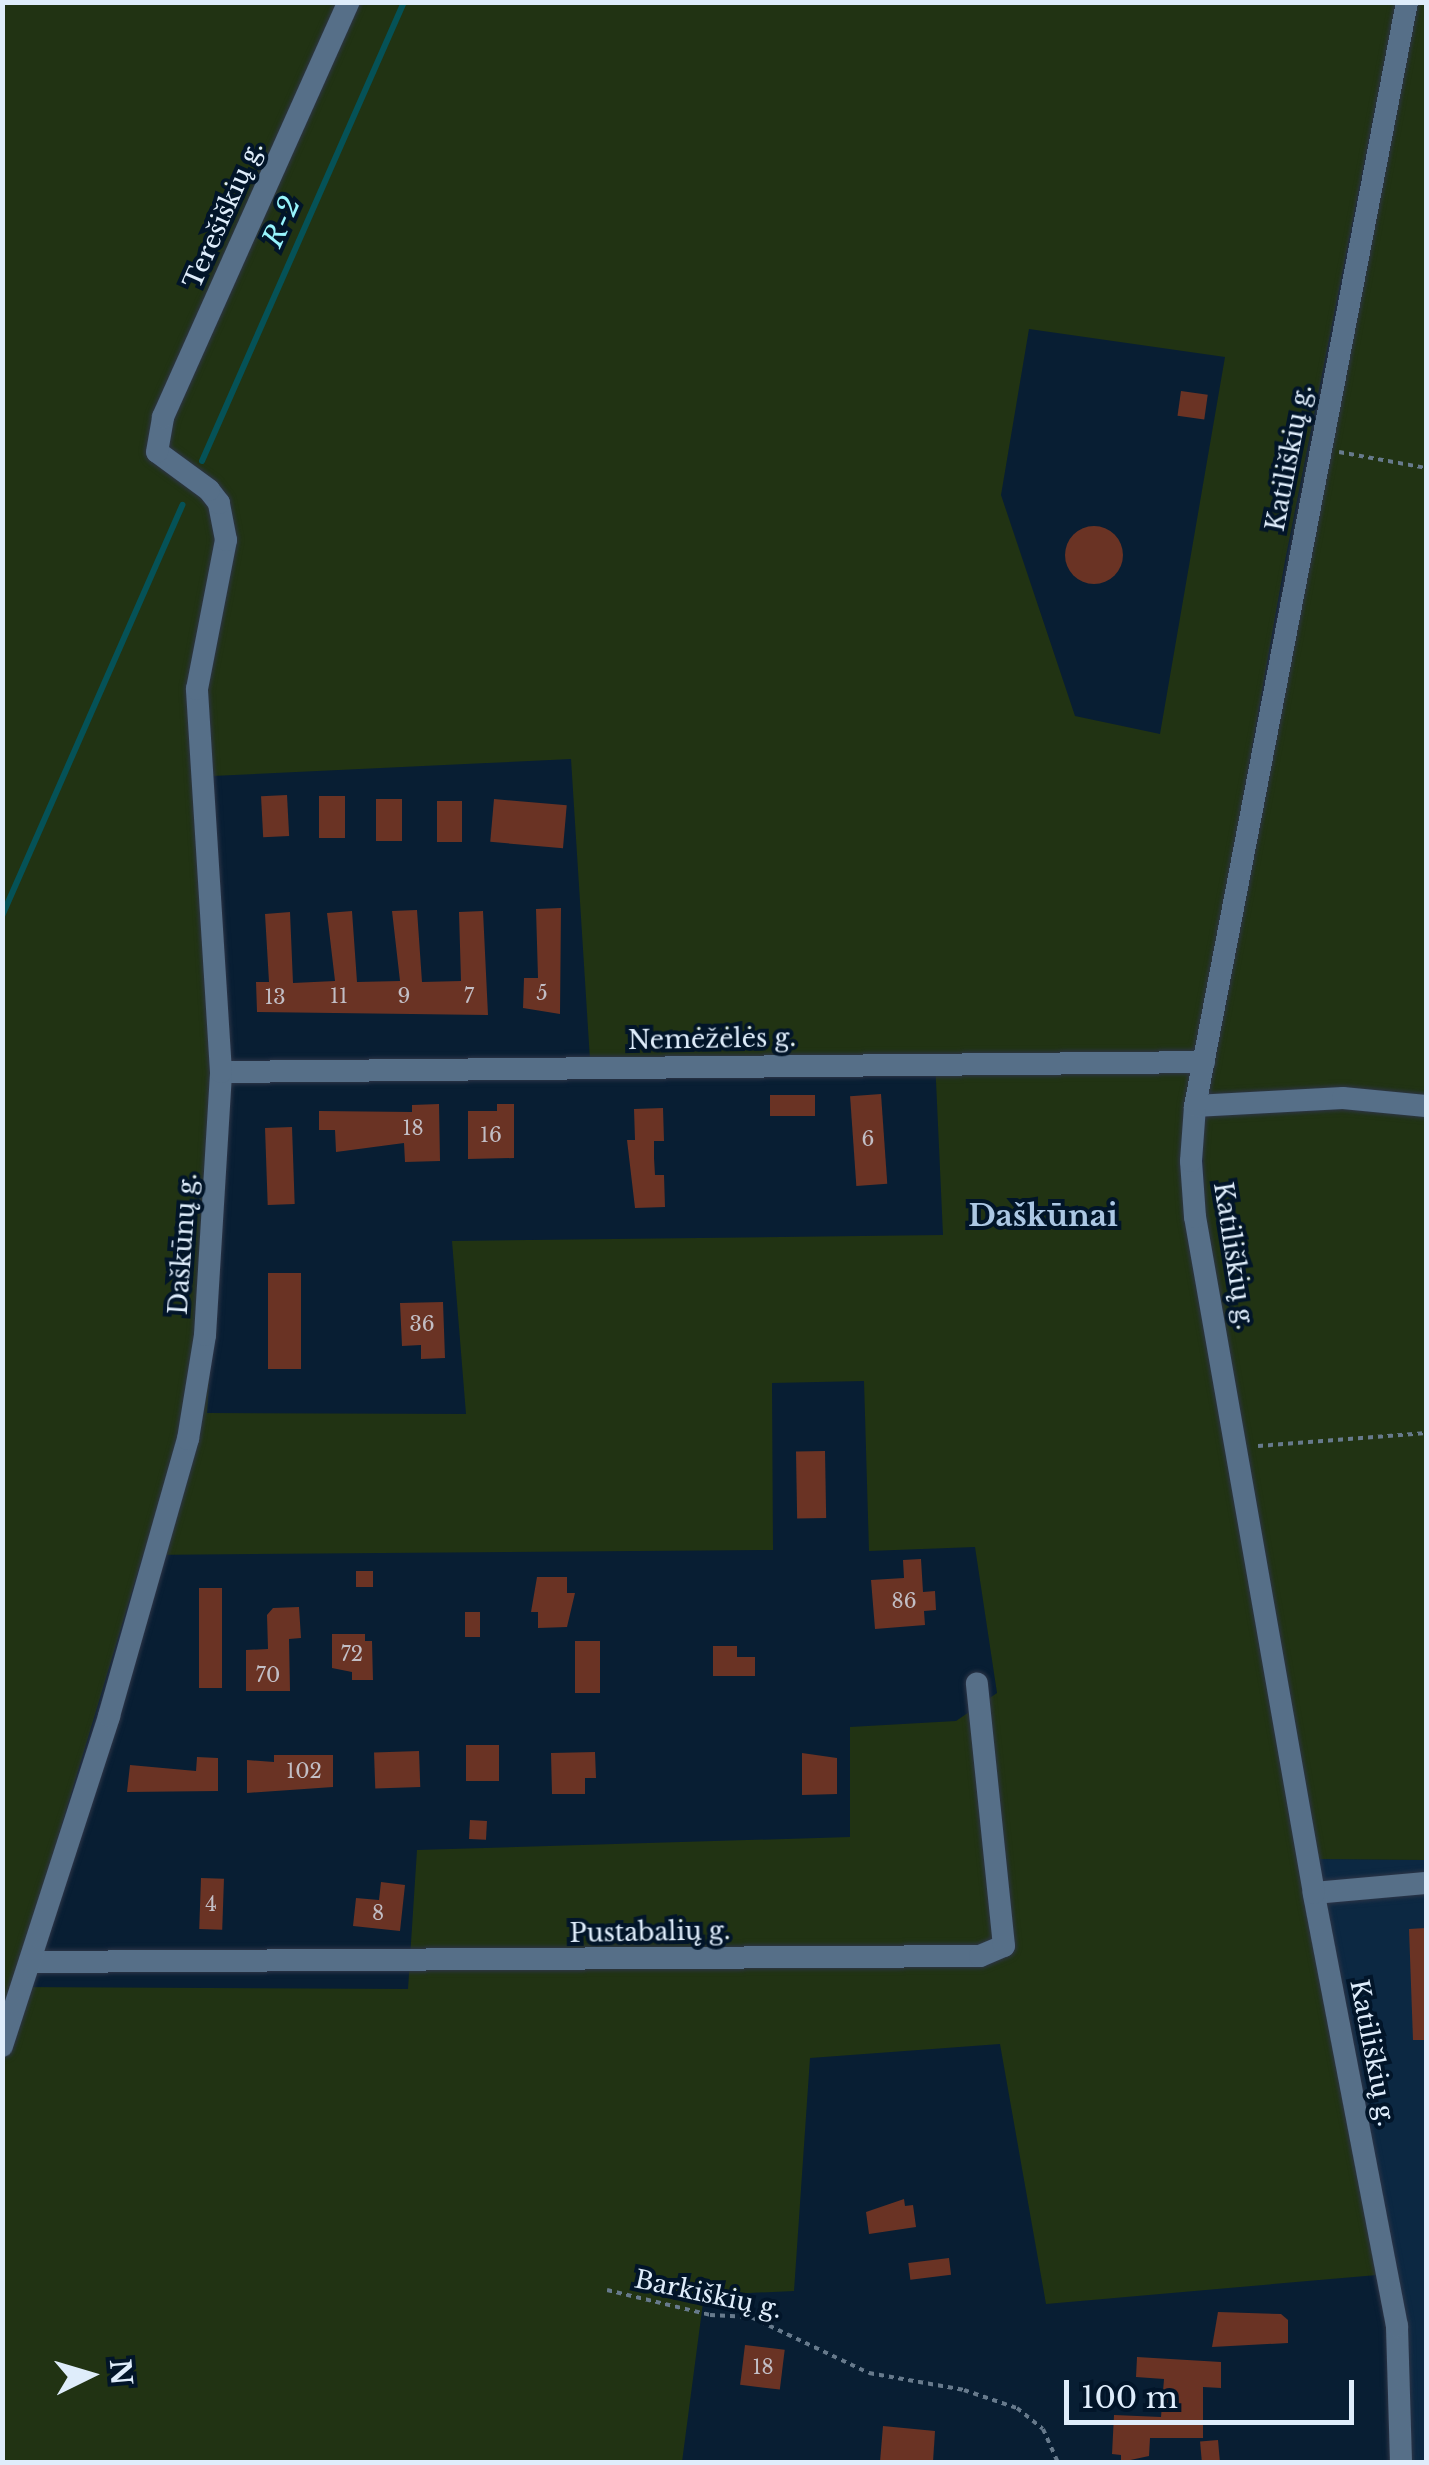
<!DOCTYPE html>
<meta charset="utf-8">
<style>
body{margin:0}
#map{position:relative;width:1429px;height:2465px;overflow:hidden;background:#081e33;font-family:"Libre Baskerville",serif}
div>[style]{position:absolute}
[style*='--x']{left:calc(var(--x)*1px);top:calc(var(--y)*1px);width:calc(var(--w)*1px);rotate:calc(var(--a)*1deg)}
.built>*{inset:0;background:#0c2842}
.green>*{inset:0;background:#213313}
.stream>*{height:6px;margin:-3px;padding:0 3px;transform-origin:3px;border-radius:3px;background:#055257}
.building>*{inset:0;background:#6a3324;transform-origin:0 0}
.round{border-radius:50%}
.path>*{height:4px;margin-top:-2px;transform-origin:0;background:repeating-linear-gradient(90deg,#677a8c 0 5px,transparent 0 10px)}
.roads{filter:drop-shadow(0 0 2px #2d3547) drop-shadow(0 0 2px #2d3547)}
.street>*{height:22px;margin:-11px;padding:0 11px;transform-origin:11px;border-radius:11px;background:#566f88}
span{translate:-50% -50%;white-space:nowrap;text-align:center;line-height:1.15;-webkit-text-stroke:8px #021529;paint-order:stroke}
.number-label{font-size:20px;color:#c2bec5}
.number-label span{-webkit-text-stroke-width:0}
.street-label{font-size:25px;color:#dfedfb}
.water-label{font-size:28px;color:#97f5fd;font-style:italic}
.quarter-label{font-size:30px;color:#acc7e3;font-weight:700}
.frame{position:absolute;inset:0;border:5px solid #dfedfb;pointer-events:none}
.north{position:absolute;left:40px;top:2325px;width:100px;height:100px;-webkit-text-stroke:8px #021529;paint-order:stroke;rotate:85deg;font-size:28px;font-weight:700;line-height:40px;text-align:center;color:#dfedfb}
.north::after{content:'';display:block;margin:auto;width:35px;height:45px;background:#dfedfb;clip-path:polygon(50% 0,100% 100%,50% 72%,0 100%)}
.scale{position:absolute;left:1064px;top:2380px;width:290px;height:45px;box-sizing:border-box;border:5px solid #dfedfb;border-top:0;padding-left:12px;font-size:30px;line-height:35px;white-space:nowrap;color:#dfedfb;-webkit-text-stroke:8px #021529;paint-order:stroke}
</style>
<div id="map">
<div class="built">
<i style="clip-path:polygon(1317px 1859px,1426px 1860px,1426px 2462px,1410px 2462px)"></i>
</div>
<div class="green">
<i style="clip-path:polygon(evenodd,330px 2px,1396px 3px,1285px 561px,1181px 1149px,1188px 1240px,1377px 2275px,1046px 2304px,1000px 2044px,810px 2058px,794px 2291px,704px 2295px,682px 2462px,3px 2462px,3px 3px,330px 2px,1029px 329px,1225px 357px,1160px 734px,1075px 716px,1001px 495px,1029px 329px,330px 2px,571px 759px,590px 1060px,935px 1059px,943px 1235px,452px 1241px,466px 1414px,207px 1413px,230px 1064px,212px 776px,571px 759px,330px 2px,864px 1381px,869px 1551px,975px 1547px,997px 1693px,956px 1721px,850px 1727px,850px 1837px,417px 1850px,408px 1989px,13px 1987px,143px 1555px,773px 1550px,772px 1383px,864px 1381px)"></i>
<i style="clip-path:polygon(1417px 3px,1426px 3px,1426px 1860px,1317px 1859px,1205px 1218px,1202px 1128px)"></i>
</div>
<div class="stream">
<i style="--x:202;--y:461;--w:501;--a:-66.25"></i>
<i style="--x:2;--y:916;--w:449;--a:-66.3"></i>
</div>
<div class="building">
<i style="left:1181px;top:391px;width:27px;height:25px;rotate:8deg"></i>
<i class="round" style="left:1065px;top:526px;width:58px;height:58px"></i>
<i style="left:287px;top:795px;width:41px;height:26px;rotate:87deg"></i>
<i style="left:319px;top:796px;width:26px;height:42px"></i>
<i style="left:376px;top:799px;width:26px;height:42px"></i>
<i style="left:494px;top:799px;width:73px;height:43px;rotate:5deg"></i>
<i style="left:437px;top:801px;width:25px;height:41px"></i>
<i style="clip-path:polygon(561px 908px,560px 1014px,523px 1008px,524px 978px,538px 978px,536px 909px)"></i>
<i style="clip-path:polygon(417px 910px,422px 982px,461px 981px,459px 912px,483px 911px,488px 1015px,257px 1012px,256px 982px,269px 982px,265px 914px,290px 912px,293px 983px,335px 981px,327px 913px,352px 911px,357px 982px,400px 981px,392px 911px)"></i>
<i style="left:881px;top:1094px;width:90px;height:31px;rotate:86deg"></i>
<i style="left:815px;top:1095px;width:21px;height:45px;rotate:90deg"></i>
<i style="clip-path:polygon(439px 1104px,440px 1161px,405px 1162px,404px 1143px,336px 1152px,335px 1130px,319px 1130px,319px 1111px,412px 1112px,412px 1105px)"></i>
<i style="clip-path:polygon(497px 1104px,514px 1104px,514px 1158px,468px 1159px,468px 1111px,497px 1111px)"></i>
<i style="clip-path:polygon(663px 1108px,664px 1141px,654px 1141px,654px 1158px,655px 1175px,664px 1175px,665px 1207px,635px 1208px,627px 1140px,635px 1140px,634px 1109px)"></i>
<i style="left:292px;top:1127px;width:77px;height:27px;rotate:88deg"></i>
<i style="left:268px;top:1273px;width:33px;height:96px"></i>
<i style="clip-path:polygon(443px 1302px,445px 1358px,421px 1359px,421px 1345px,402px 1346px,400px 1303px)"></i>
<i style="left:825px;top:1451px;width:67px;height:29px;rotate:89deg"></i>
<i style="clip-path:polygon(921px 1559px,923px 1592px,935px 1591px,936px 1610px,924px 1611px,925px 1625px,875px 1629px,871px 1580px,904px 1578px,903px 1560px)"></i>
<i style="left:356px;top:1571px;width:17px;height:16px"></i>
<i style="clip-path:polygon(537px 1577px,567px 1577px,567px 1593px,575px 1593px,567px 1627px,538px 1628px,538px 1612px,531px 1612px)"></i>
<i style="left:199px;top:1588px;width:23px;height:100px"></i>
<i style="clip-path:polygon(299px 1607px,301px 1638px,289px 1639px,290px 1691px,246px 1691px,246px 1650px,268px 1649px,267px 1615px,273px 1608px)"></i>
<i style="left:480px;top:1612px;width:25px;height:15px;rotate:90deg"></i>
<i style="clip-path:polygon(332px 1634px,365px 1634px,365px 1641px,372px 1641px,373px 1680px,352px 1680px,352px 1672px,332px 1668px)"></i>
<i style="left:575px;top:1641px;width:25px;height:52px"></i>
<i style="clip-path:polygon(713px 1646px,737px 1646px,737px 1657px,755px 1657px,755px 1676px,713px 1676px)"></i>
<i style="left:499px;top:1745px;width:36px;height:33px;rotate:90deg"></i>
<i style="left:419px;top:1751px;width:36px;height:45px;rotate:88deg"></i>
<i style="clip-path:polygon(595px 1752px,596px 1778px,585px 1778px,585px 1794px,552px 1794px,551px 1753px)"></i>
<i style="clip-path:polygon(802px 1753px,837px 1758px,837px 1794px,802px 1795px)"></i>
<i style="clip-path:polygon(274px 1755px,333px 1755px,333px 1787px,247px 1793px,247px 1760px,274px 1762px)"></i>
<i style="clip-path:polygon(197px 1757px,218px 1758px,218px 1791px,127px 1792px,130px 1765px,196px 1771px)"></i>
<i style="left:470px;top:1820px;width:17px;height:19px;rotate:3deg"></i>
<i style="left:201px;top:1878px;width:23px;height:51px;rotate:2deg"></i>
<i style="clip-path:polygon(381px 1882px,405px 1885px,400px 1931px,353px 1926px,356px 1898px,379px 1900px)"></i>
<i style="clip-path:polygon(1426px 1928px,1426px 2040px,1413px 2040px,1409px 1929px)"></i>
<i style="clip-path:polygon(904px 2199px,905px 2206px,913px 2205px,916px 2227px,869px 2234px,866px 2212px)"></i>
<i style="left:949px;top:2258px;width:17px;height:41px;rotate:83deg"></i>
<i style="clip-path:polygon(1218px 2312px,1281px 2314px,1288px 2320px,1288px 2343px,1212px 2347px)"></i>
<i style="left:745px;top:2345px;width:40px;height:40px;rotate:7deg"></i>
<i style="clip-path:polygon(1137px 2357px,1221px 2362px,1221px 2388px,1203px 2387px,1203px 2438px,1150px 2438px,1149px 2456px,1121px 2462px,1121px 2455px,1112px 2454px,1114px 2415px,1161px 2417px,1164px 2379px,1136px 2377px)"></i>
<i style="clip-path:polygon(883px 2426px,935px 2431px,933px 2462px,880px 2462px)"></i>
<i style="left:1218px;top:2440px;width:22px;height:18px;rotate:85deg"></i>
</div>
<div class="path">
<i style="--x:1339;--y:452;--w:88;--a:10.4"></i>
<i style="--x:1258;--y:1446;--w:169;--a:-4.4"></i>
<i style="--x:607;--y:2290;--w:106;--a:13.6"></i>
<i style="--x:710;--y:2315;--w:41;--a:2.8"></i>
<i style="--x:751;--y:2317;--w:131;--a:25.4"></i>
<i style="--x:869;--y:2373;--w:97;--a:10.1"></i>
<i style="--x:964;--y:2390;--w:56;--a:18.8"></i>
<i style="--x:1017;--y:2408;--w:33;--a:39"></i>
<i style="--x:1043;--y:2429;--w:36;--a:66"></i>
</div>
<div class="roads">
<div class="street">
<i style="--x:221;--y:1072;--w:983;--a:-0.58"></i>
<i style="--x:1195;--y:1106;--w:148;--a:-3.1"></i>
<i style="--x:1343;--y:1098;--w:83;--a:5.5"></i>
<i style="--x:1314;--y:1893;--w:112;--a:-5.1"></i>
<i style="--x:30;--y:1962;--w:950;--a:-0.36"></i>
<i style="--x:980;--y:1956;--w:26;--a:-23"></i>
<i style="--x:1004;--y:1946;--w:264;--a:-95.9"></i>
<i style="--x:2;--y:2046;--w:347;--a:-72"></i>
<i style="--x:109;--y:1716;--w:288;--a:-74.1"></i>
<i style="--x:188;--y:1439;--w:105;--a:-80.7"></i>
<i style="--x:205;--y:1335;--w:263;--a:-86.5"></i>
<i style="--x:221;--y:1072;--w:384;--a:-93.6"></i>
<i style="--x:197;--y:689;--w:152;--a:-79"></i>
<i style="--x:226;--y:540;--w:38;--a:-101"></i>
<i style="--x:219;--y:503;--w:16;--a:-128"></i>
<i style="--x:209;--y:490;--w:64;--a:-143.8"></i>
<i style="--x:157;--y:452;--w:36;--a:-80"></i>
<i style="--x:163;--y:417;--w:455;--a:-65.9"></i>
<i style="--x:1401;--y:2462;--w:136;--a:-91.7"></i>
<i style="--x:1397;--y:2326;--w:441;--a:-100.9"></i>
<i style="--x:1314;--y:1893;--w:686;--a:-99.98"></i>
<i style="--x:1195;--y:1217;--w:56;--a:-94.1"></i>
<i style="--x:1191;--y:1161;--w:55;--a:-85.8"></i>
<i style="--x:1195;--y:1106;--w:1124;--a:-79.13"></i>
</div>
</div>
<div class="number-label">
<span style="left:542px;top:993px">5</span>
<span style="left:339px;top:996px">11</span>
<span style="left:404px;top:996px">9</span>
<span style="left:469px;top:996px">7</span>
<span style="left:275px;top:997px">13</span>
<span style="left:413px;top:1128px">18</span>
<span style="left:491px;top:1135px">16</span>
<span style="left:868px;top:1139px">6</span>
<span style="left:422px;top:1324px">36</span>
<span style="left:904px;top:1601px">86</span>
<span style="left:352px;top:1654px">72</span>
<span style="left:268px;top:1675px">70</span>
<span style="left:304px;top:1771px">102</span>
<span style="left:211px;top:1904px">4</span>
<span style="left:378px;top:1913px">8</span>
<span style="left:763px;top:2367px">18</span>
</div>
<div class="street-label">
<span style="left:224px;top:215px;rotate:-66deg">Terešiškių g.</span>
<span style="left:1290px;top:458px;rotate:-79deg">Katiliškių g.</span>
<span style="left:712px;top:1040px;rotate:-1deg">Nemėžėlės g.</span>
<span style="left:184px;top:1244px;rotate:-86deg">Daškūnų g.</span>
<span style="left:1233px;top:1256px;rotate:81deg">Katiliškių g.</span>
<span style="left:650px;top:1933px;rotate:-1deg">Pustabalių g.</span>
<span style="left:1372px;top:2053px;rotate:79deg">Katiliškių g.</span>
<span style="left:708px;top:2295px;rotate:12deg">Barkiškių g.</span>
</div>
<div class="water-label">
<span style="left:282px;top:222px;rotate:-66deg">R-2</span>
</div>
<div class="quarter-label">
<span style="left:1043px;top:1216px">Daškūnai</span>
</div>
<div class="frame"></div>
<div class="north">N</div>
<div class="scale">100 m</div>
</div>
